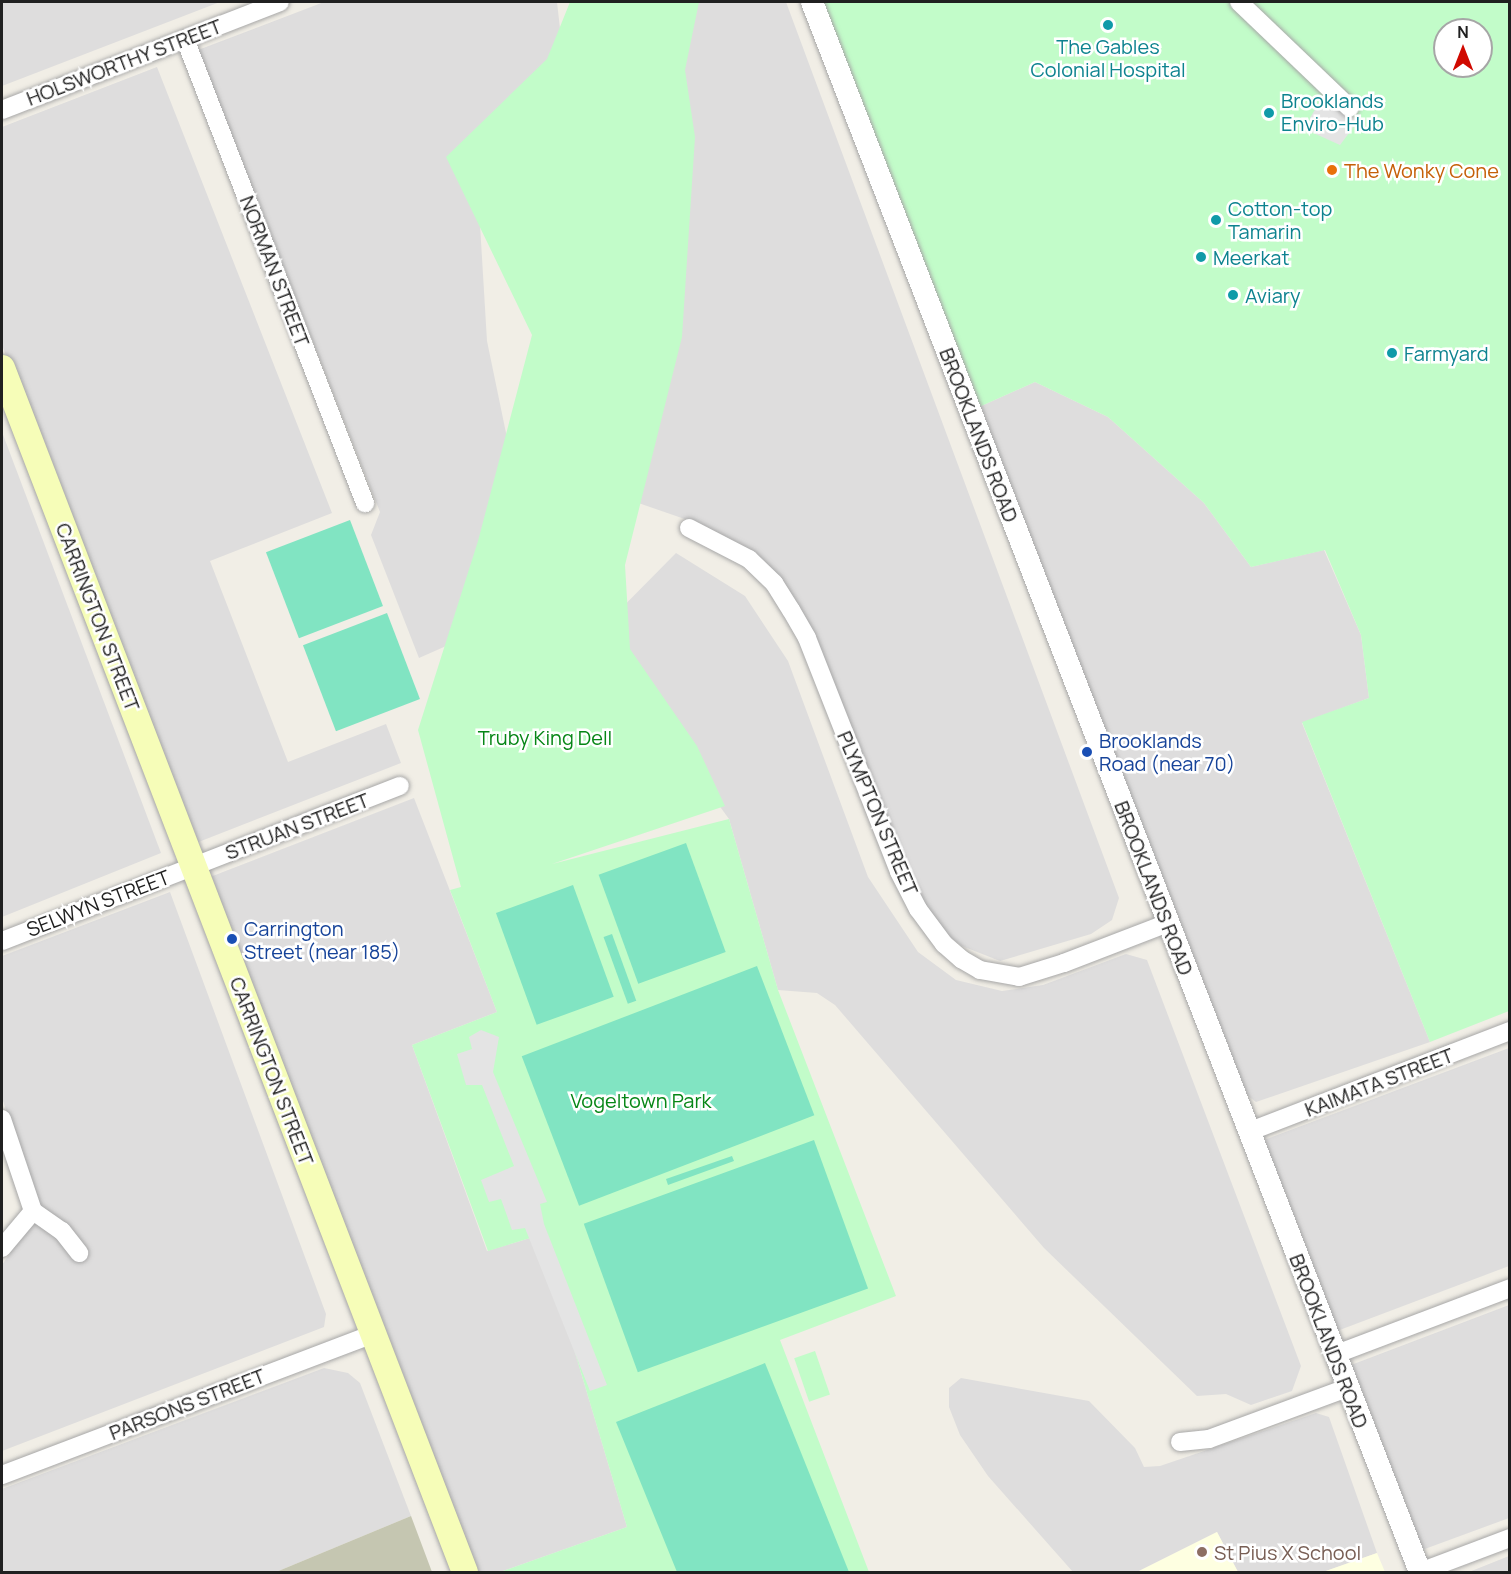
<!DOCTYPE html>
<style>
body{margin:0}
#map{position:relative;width:1511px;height:1574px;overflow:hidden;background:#f1eee6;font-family:Manrope,sans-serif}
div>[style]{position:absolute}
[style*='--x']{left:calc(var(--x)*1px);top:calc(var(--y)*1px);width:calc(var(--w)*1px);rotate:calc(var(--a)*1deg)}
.residential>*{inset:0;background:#dedddd}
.education>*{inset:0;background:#feffe1}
.construction>*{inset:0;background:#c5c6b1}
.park>*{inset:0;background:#c2fcc9;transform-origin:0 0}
.pitch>*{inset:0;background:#81e4c2;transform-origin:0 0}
.parking>*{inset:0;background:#e4e4e4}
.roads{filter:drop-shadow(0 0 2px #a7a7a7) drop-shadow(0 0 2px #a7a7a7)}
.minor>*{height:18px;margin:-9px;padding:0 9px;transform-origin:9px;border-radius:9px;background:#fff}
.tertiary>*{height:22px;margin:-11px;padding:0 11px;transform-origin:11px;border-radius:11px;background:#fff}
.secondary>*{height:26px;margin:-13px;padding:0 13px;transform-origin:13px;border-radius:13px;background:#f6fdb8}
.dots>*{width:16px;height:16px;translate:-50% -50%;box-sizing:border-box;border:3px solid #fff;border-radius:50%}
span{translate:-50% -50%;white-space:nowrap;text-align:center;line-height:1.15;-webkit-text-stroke:5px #fff;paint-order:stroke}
.culture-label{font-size:20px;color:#0d838f}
.left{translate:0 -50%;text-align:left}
.street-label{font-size:20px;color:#202020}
.food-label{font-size:20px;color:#c56008}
.park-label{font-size:20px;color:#068616}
.transit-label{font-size:20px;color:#164399}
.education-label{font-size:20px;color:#785e54}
.frame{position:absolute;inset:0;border:3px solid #202020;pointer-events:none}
.north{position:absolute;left:1433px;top:18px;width:60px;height:60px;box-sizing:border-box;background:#fff;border:2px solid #a6a6a6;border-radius:50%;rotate:0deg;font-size:16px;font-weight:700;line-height:24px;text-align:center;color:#202020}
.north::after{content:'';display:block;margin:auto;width:21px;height:27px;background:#d00900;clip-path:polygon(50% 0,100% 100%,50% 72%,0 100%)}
</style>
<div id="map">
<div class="residential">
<i style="clip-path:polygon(2px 2px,220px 2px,2px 86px)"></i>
<i style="clip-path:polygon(324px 2px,557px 2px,564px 64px,476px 158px,487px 341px,517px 486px,471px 635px,419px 658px,371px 535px,380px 512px,198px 50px)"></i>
<i style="clip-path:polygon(681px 2px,786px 2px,1119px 898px,1112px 920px,1091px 934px,1000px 961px,962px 946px,943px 932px,916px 902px,807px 626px,702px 525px,624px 498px)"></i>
<i style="clip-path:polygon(157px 67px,332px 513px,210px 561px,288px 762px,386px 724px,401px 763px,196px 843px,2px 345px,2px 127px)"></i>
<i style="clip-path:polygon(1035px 382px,1108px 417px,1204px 503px,1251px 567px,1324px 550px,1361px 635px,1369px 698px,1302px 723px,1430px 1042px,1256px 1102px,1243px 1092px,968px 412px)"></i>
<i style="clip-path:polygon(2px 432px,161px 853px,2px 917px)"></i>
<i style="clip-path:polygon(676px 553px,745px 596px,788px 661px,868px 877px,918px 952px,956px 980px,1002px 991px,1043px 985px,1126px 954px,1147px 960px,1301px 1366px,1292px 1391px,1251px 1405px,1226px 1394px,1197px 1396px,1044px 1248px,835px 1005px,817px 993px,778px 990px,729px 819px,646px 705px,591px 639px)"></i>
<i style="clip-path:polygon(414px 798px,497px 1012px,412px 1045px,487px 1251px,540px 1235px,627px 1527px,500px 1572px,474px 1572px,205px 879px)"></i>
<i style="clip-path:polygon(170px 892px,326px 1314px,324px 1327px,2px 1451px,2px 1265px,40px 1209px,2px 1098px,2px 956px)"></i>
<i style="clip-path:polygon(1509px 1048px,1509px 1266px,1337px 1331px,1264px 1140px)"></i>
<i style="clip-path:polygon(1509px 1305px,1509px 1518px,1422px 1550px,1351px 1365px)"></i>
<i style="clip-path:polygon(324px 1368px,348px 1373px,360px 1383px,411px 1516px,276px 1572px,2px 1572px,2px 1489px)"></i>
<i style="clip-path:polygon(961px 1378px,1089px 1401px,1135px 1448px,1144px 1467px,1160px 1466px,1316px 1413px,1329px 1417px,1377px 1553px,1323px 1572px,1238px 1572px,1217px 1532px,1137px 1572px,1073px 1572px,988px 1476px,960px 1435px,949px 1407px,949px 1388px)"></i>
<i style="clip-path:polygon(1509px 1556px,1509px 1572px,1469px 1572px)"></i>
</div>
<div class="education">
<i style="clip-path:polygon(1217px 1532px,1238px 1572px,1137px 1572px)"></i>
<i style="clip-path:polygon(1377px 1553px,1385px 1572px,1323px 1572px)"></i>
</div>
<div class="construction">
<i style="clip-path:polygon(411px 1516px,432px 1572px,276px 1572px)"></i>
</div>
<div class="park">
<i style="clip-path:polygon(570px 2px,699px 2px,685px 70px,695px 137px,682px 337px,625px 565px,630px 649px,697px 746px,725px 806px,552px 864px,729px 819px,778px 990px,896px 1296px,780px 1340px,869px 1572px,500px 1572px,627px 1527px,540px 1235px,488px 1251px,412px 1045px,497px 1012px,450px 890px,461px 887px,418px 730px,478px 541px,532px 335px,446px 157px,547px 59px)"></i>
<i style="clip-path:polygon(evenodd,813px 2px,1509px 2px,1509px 1011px,1430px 1042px,1302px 722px,1369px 698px,1361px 635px,1325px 550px,1251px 567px,1204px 503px,1108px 417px,1035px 382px,968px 412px,813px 2px,1445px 30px,1481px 30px,1481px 66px,1445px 66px,1445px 30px)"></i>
<i style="left:815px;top:1351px;width:46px;height:22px;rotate:71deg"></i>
</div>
<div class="pitch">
<i style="left:350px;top:520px;width:92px;height:90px;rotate:69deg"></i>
<i style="left:387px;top:613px;width:92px;height:90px;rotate:69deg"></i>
<i style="left:686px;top:843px;width:116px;height:93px;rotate:70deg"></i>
<i style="left:573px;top:885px;width:119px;height:82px;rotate:70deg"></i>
<i style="left:612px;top:934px;width:71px;height:9px;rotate:70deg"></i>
<i style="left:757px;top:966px;width:160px;height:252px;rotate:69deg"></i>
<i style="left:814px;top:1140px;width:158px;height:245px;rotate:70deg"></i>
<i style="clip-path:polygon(732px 1156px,734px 1161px,668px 1185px,666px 1179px)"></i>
<i style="clip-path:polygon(765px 1363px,849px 1572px,677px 1572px,616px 1422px)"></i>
</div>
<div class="parking">
<i style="clip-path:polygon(1334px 100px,1358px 121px,1340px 145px,1309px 131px,1310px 118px,1320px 101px)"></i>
<i style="clip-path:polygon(481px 1030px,499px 1037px,493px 1072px,547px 1202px,540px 1204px,544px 1224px,607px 1385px,590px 1391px,525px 1228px,512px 1230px,501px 1199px,489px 1202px,481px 1180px,514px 1166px,482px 1085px,466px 1085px,457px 1054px,472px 1049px,469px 1037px)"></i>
</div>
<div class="roads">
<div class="minor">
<i style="--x:1239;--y:2;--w:153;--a:43.7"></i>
<i style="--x:185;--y:39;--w:498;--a:68.8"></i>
<i style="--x:2;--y:110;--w:298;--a:-21.2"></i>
<i style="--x:689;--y:528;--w:68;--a:27.3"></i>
<i style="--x:749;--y:559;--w:35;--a:44"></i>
<i style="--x:774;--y:583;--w:32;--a:58"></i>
<i style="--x:791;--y:610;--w:32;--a:60"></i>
<i style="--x:807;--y:638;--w:251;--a:68.5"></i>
<i style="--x:899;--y:872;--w:42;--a:62.8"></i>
<i style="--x:918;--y:909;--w:44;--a:53.4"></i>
<i style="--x:944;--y:944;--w:23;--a:41"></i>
<i style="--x:961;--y:959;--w:22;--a:30"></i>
<i style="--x:980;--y:970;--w:40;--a:10"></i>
<i style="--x:1019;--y:977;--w:47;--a:-17.3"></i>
<i style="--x:1064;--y:963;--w:111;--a:-21"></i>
<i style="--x:2;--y:941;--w:427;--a:-21.3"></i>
<i style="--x:2;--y:1119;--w:97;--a:71.4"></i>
<i style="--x:33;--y:1211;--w:35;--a:35"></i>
<i style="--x:62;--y:1231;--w:28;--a:52"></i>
<i style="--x:1248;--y:1132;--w:281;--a:-21.1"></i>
<i style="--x:2;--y:1248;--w:48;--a:-50"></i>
<i style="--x:1334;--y:1355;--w:188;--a:-20.8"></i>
<i style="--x:1180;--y:1442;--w:29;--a:-6"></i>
<i style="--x:1209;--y:1439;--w:147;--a:-20.3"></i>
<i style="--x:2;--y:1475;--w:397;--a:-20.8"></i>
<i style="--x:1420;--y:1572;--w:96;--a:-20.7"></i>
</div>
<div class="tertiary">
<i style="--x:812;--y:2;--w:1684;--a:68.83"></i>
</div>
<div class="secondary">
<i style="--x:2;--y:368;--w:1290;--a:68.97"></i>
</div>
</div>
<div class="dots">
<i style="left:1108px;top:25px;background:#0f9aa8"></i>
<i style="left:1269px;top:113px;background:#0f9aa8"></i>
<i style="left:1332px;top:170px;background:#e8710a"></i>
<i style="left:1216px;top:220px;background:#0f9aa8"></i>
<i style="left:1201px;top:257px;background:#0f9aa8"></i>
<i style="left:1233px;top:295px;background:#0f9aa8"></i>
<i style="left:1392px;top:353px;background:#0f9aa8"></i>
<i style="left:1087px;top:752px;background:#1a4fb4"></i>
<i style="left:232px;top:939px;background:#1a4fb4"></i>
<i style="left:1202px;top:1552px;background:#8d6e63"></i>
</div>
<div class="culture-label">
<span style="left:1108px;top:58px">The Gables<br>Colonial Hospital</span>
<span class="left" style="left:1281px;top:112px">Brooklands<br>Enviro-Hub</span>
<span class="left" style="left:1228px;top:220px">Cotton-top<br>Tamarin</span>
<span class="left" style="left:1213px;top:257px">Meerkat</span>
<span class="left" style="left:1245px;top:295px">Aviary</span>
<span class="left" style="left:1404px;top:353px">Farmyard</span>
</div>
<div class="street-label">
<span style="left:124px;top:62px;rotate:-21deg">HOLSWORTHY STREET</span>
<span style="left:275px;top:271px;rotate:69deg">NORMAN STREET</span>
<span style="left:979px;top:435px;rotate:69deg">BROOKLANDS ROAD</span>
<span style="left:98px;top:617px;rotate:69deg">CARRINGTON STREET</span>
<span style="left:878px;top:813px;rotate:67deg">PLYMPTON STREET</span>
<span style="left:297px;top:826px;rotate:-21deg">STRUAN STREET</span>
<span style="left:1154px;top:888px;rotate:69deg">BROOKLANDS ROAD</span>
<span style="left:98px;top:903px;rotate:-21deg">SELWYN STREET</span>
<span style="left:272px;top:1071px;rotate:69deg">CARRINGTON STREET</span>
<span style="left:1379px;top:1082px;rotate:-21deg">KAIMATA STREET</span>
<span style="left:1329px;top:1341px;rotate:69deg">BROOKLANDS ROAD</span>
<span style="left:187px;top:1404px;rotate:-21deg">PARSONS STREET</span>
</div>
<div class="food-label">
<span class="left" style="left:1344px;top:170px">The Wonky Cone</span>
</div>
<div class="park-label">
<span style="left:545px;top:737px">Truby King Dell</span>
<span style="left:641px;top:1100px">Vogeltown Park</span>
</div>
<div class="transit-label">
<span class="left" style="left:1099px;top:752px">Brooklands<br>Road (near 70)</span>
<span class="left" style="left:244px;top:940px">Carrington<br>Street (near 185)</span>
</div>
<div class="education-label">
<span class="left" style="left:1214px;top:1552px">St Pius X School</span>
</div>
<div class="frame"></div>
<div class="north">N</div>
</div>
